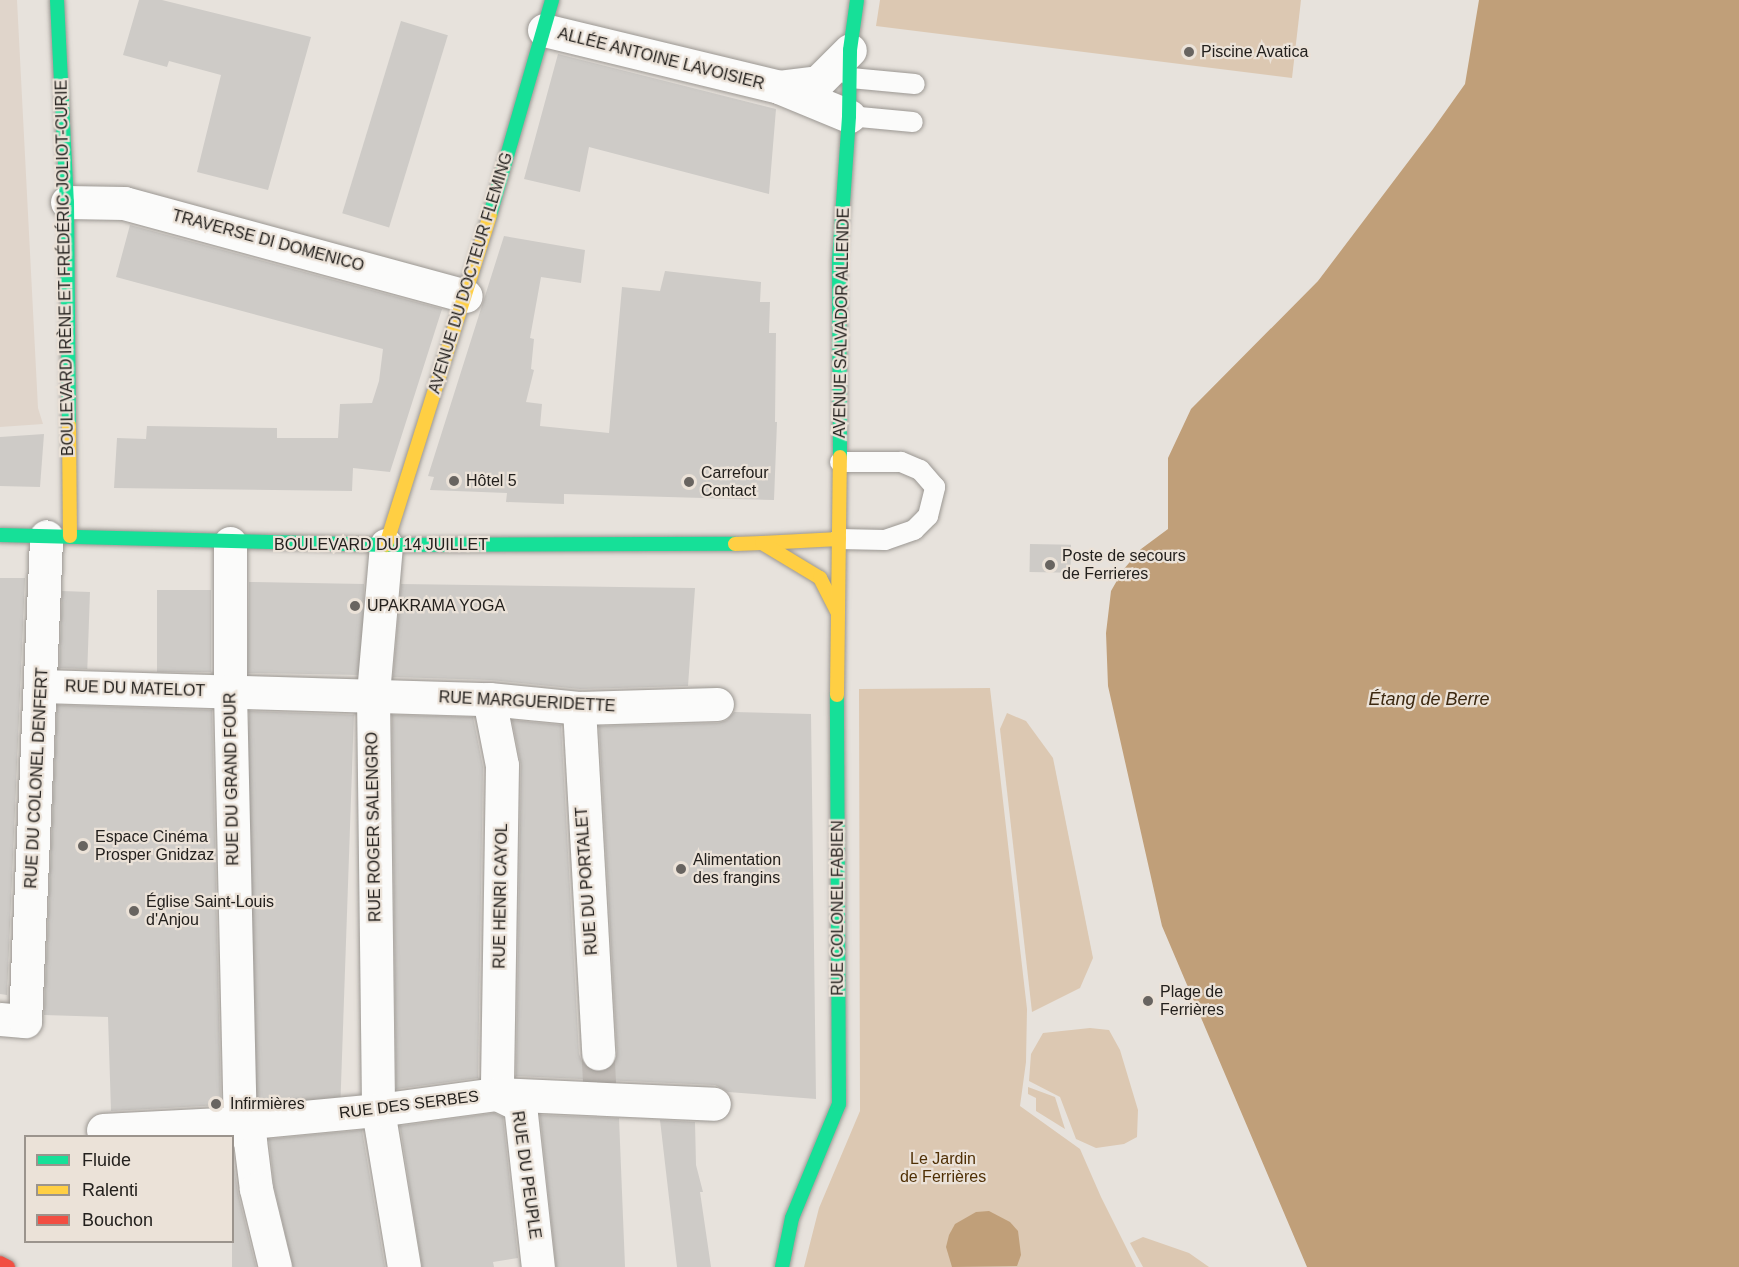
<!DOCTYPE html>
<meta charset="utf-8">
<style>
body{margin:0}
#map{position:relative;width:1739px;height:1267px;overflow:hidden;background:#e7e2dc;font-family:Helvetica,sans-serif}
div>[style]{position:absolute}
[style*='--x']{left:calc(var(--x)*1px);top:calc(var(--y)*1px);width:calc(var(--w)*1px);rotate:calc(var(--a)*1deg)}
.built>*{inset:0;background:#e0d5cb}
.green>*{inset:0;background:#dcc8b2}
.water>*{inset:0;background:#c09f79}
.building>*{inset:0;background:#cecbc7;transform-origin:0 0}
.street-tunnel>*{height:33px;margin-top:-16.5px;transform-origin:0;background:repeating-linear-gradient(90deg,#c0bbb6 0 33px,transparent 0 49px)}
.roads{filter:drop-shadow(0 0 2px #9b9792) drop-shadow(0 0 2px #9b9792)}
.lane>*{height:20px;margin:-10px;padding:0 10px;transform-origin:10px;border-radius:10px;background:#fbfbfa}
.street>*{height:33px;margin:-16.5px;padding:0 16.5px;transform-origin:16.5px;border-radius:16.5px;background:#fbfbfa}
.fast>*{height:14px;margin:-7px;padding:0 7px;transform-origin:7px;border-radius:7px;background:#16e098}
.slow>*{height:14px;margin:-7px;padding:0 7px;transform-origin:7px;border-radius:7px;background:#ffcf43}
.jam>*{height:14px;margin:-7px;padding:0 7px;transform-origin:7px;border-radius:7px;background:#f24e42}
.dots>*{width:16px;height:16px;translate:-50% -50%;box-sizing:border-box;border:3px solid #ebe2d8;border-radius:50%}
span{translate:-50% -50%;white-space:nowrap;text-align:center;line-height:1.15;-webkit-text-stroke:4.5px #ebe2d8;paint-order:stroke}
.poi-label{font-size:16px;color:#23201d}
.left{translate:0 -50%;text-align:left}
.street-label{font-size:16px;color:#23201d}
.park-label{font-size:16px;color:#4f2f04}
.water-label{font-size:18px;color:#3c2810;font-style:italic}
.legend{position:absolute;left:24px;top:1135px;width:210px;height:108px;box-sizing:border-box;background:#ebe2d8;border:2px solid #9b948d;margin:0;padding:8px 10px;list-style:none;font-size:18px;color:#23201d}
.legend li{display:flex;align-items:center;gap:12px;height:30px}
.legend b{width:30px;border:2px solid #9b948d}
</style>
<div id="map">
<div class="built">
<i style="clip-path:polygon(0 0,17px 0,38px 408px,43px 424px,0 427px)"></i>
</div>
<div class="green">
<i style="clip-path:polygon(880px 0,1301px 0,1292px 78px,876px 26px)"></i>
<i style="clip-path:polygon(990px 688px,1027px 1009px,1026px 1062px,1020px 1106px,1080px 1149px,1101px 1197px,1136px 1267px,804px 1267px,819px 1208px,860px 1111px,859px 689px)"></i>
<i style="clip-path:polygon(1007px 713px,1026px 721px,1053px 758px,1093px 958px,1080px 988px,1032px 1012px,1000px 729px)"></i>
<i style="clip-path:polygon(1090px 1028px,1109px 1030px,1120px 1050px,1138px 1110px,1137px 1137px,1124px 1144px,1096px 1148px,1076px 1139px,1060px 1097px,1029px 1081px,1031px 1054px,1043px 1033px)"></i>
<i style="clip-path:polygon(1028px 1087px,1055px 1097px,1065px 1129px,1036px 1111px,1036px 1098px,1028px 1094px)"></i>
<i style="clip-path:polygon(1143px 1237px,1189px 1253px,1209px 1267px,1143px 1267px,1130px 1243px)"></i>
</div>
<div class="water">
<i style="clip-path:polygon(1479px 0,1739px 0,1739px 1267px,1307px 1267px,1162px 926px,1108px 686px,1106px 633px,1111px 591px,1123px 570px,1141px 549px,1168px 529px,1168px 458px,1191px 409px,1318px 281px,1433px 129px,1465px 84px)"></i>
<i style="clip-path:polygon(989px 1211px,1010px 1222px,1018px 1231px,1021px 1255px,1017px 1266px,952px 1267px,946px 1247px,949px 1235px,955px 1224px,976px 1212px)"></i>
</div>
<div class="building">
<i style="clip-path:polygon(139px 0,162px 0,311px 37px,268px 190px,197px 172px,221px 75px,169px 61px,167px 67px,123px 55px)"></i>
<i style="left:401px;top:21px;width:49px;height:201px;rotate:17deg"></i>
<i style="clip-path:polygon(558px 54px,776px 109px,769px 194px,589px 147px,580px 192px,524px 179px)"></i>
<i style="clip-path:polygon(130px 225px,442px 309px,390px 472px,353px 468px,352px 491px,114px 488px,117px 438px,146px 439px,147px 426px,277px 428px,277px 438px,338px 438px,340px 404px,372px 403px,379px 381px,383px 349px,116px 277px)"></i>
<i style="clip-path:polygon(504px 236px,585px 250px,581px 283px,541px 277px,530px 338px,534px 339px,531px 369px,534px 370px,526px 402px,542px 404px,540px 426px,609px 433px,622px 287px,660px 291px,665px 271px,761px 282px,760px 302px,770px 302px,769px 333px,776px 333px,775px 422px,777px 422px,774px 500px,564px 494px,564px 504px,506px 502px,507px 493px,430px 490px,434px 477px,428px 476px)"></i>
<i style="clip-path:polygon(44px 434px,40px 487px,0 486px,0 437px)"></i>
<i style="left:1030px;top:544px;width:41px;height:28px;rotate:1deg"></i>
<i style="clip-path:polygon(0 578px,25px 578px,7px 995px,0 994px)"></i>
<i style="left:249px;top:582px;width:115px;height:91px;rotate:1deg"></i>
<i style="clip-path:polygon(401px 584px,695px 588px,688px 686px,580px 689px,491px 680px,393px 677px)"></i>
<i style="left:211px;top:590px;width:82px;height:54px;rotate:90deg"></i>
<i style="left:62px;top:591px;width:28px;height:77px;rotate:2deg"></i>
<i style="clip-path:polygon(57px 705px,212px 710px,221px 1105px,111px 1111px,108px 1017px,44px 1015px)"></i>
<i style="left:249px;top:711px;width:105px;height:391px;rotate:2deg"></i>
<i style="clip-path:polygon(734px 712px,811px 714px,816px 1099px,728px 1092px,715px 1085px,516px 1076px,521px 765px,512px 720px,561px 725px,579px 1054px,583px 1064px,590px 1070px,598px 1072px,609px 1068px,615px 1061px,617px 1052px,599px 726px,718px 723px,727px 720px)"></i>
<i style="clip-path:polygon(392px 715px,473px 717px,483px 767px,478px 1078px,396px 1089px)"></i>
<i style="clip-path:polygon(494px 1113px,503px 1117px,518px 1258px,493px 1262px,494px 1267px,422px 1267px,400px 1126px)"></i>
<i style="clip-path:polygon(540px 1115px,619px 1118px,625px 1267px,556px 1267px)"></i>
<i style="clip-path:polygon(660px 1120px,695px 1122px,696px 1165px,703px 1192px,700px 1192px,711px 1267px,677px 1267px)"></i>
<i style="clip-path:polygon(362px 1130px,385px 1267px,293px 1267px,274px 1186px,269px 1139px)"></i>
<i style="clip-path:polygon(232px 1152px,238px 1193px,256px 1267px,232px 1267px)"></i>
</div>
<div class="street-tunnel">
<i style="--x:598;--y:1053;--w:38;--a:87"></i>
</div>
<div class="roads">
<div class="lane">
<i style="--x:851;--y:78;--w:64;--a:5.4"></i>
<i style="--x:849;--y:116;--w:64;--a:5.4"></i>
<i style="--x:839;--y:539;--w:46;--a:1.2"></i>
<i style="--x:885;--y:540;--w:31;--a:-19"></i>
<i style="--x:914;--y:530;--w:20;--a:-45"></i>
<i style="--x:928;--y:516;--w:30;--a:-76"></i>
<i style="--x:935;--y:487;--w:23;--a:-131"></i>
<i style="--x:920;--y:470;--w:21;--a:-157"></i>
<i style="--x:901;--y:462;--w:61;--a:180"></i>
</div>
<div class="street">
<i style="--x:544;--y:30;--w:242;--a:13.6"></i>
<i style="--x:779;--y:87;--w:39;--a:-7"></i>
<i style="--x:818;--y:82;--w:45;--a:-45"></i>
<i style="--x:781;--y:88;--w:74;--a:22.4"></i>
<i style="--x:67;--y:202;--w:57;--a:1"></i>
<i style="--x:124;--y:203;--w:354;--a:15.2"></i>
<i style="--x:230;--y:543;--w:149;--a:90"></i>
<i style="--x:230;--y:692;--w:431;--a:88.7"></i>
<i style="--x:240;--y:1123;--w:21;--a:61"></i>
<i style="--x:250;--y:1141;--w:48;--a:82.9"></i>
<i style="--x:256;--y:1189;--w:80;--a:76.3"></i>
<i style="--x:386;--y:545;--w:151;--a:95"></i>
<i style="--x:373;--y:695;--w:415;--a:89.3"></i>
<i style="--x:378;--y:1110;--w:159;--a:80.6"></i>
<i style="--x:41;--y:686;--w:448;--a:1.7"></i>
<i style="--x:489;--y:699;--w:90;--a:5.7"></i>
<i style="--x:579;--y:708;--w:138;--a:-1.7"></i>
<i style="--x:489;--y:699;--w:67;--a:78.9"></i>
<i style="--x:502;--y:765;--w:329;--a:90.9"></i>
<i style="--x:497;--y:1094;--w:25;--a:26"></i>
<i style="--x:520;--y:1105;--w:163;--a:83.7"></i>
<i style="--x:579;--y:708;--w:346;--a:86.8"></i>
<i style="--x:0;--y:1019;--w:25;--a:5"></i>
<i style="--x:25;--y:1021;--w:485;--a:-87.5"></i>
<i style="--x:103;--y:1130;--w:137;--a:-2.9"></i>
<i style="--x:240;--y:1123;--w:139;--a:-5.4"></i>
<i style="--x:378;--y:1110;--w:120;--a:-7.7"></i>
<i style="--x:497;--y:1094;--w:217;--a:2.6"></i>
</div>
<div class="fast">
<i style="--x:57;--y:0;--w:202;--a:87.2"></i>
<i style="--x:67;--y:202;--w:223;--a:89.5"></i>
<i style="--x:490;--y:215;--w:224;--a:-73.9"></i>
<i style="--x:840;--y:457;--w:197;--a:-90.3"></i>
<i style="--x:839;--y:260;--w:144;--a:-86"></i>
<i style="--x:849;--y:116;--w:66;--a:-89.1"></i>
<i style="--x:850;--y:50;--w:50;--a:-82"></i>
<i style="--x:0;--y:535;--w:386;--a:1.5"></i>
<i style="--x:386;--y:545;--w:349;--a:-0.2"></i>
<i style="--x:782;--y:1267;--w:50;--a:-78.5"></i>
<i style="--x:792;--y:1218;--w:123;--a:-67.6"></i>
<i style="--x:839;--y:1104;--w:409;--a:-90.3"></i>
</div>
<div class="slow">
<i style="--x:69;--y:425;--w:111;--a:89.5"></i>
<i style="--x:762;--y:543;--w:77;--a:-3"></i>
<i style="--x:735;--y:544;--w:27;--a:-2"></i>
<i style="--x:762;--y:543;--w:68;--a:31.1"></i>
<i style="--x:820;--y:578;--w:38;--a:63"></i>
<i style="--x:386;--y:545;--w:346;--a:-72.5"></i>
<i style="--x:837;--y:695;--w:238;--a:-89.3"></i>
</div>
<div class="jam">
<i style="--x:0;--y:1263;--w:9;--a:27"></i>
</div>
</div>
<div class="dots">
<i style="left:1189px;top:52px;background:#686460"></i>
<i style="left:454px;top:481px;background:#686460"></i>
<i style="left:689px;top:482px;background:#686460"></i>
<i style="left:1050px;top:565px;background:#686460"></i>
<i style="left:355px;top:606px;background:#686460"></i>
<i style="left:83px;top:846px;background:#686460"></i>
<i style="left:681px;top:869px;background:#686460"></i>
<i style="left:134px;top:911px;background:#686460"></i>
<i style="left:1148px;top:1001px;background:#686460"></i>
<i style="left:216px;top:1104px;background:#686460"></i>
</div>
<div class="poi-label">
<span class="left" style="left:1201px;top:52px">Piscine Avatica</span>
<span class="left" style="left:701px;top:482px">Carrefour<br>Contact</span>
<span class="left" style="left:466px;top:481px">Hôtel 5</span>
<span class="left" style="left:1062px;top:565px">Poste de secours<br>de Ferrieres</span>
<span class="left" style="left:367px;top:606px">UPAKRAMA YOGA</span>
<span class="left" style="left:95px;top:846px">Espace Cinéma<br>Prosper Gnidzaz</span>
<span class="left" style="left:693px;top:869px">Alimentation<br>des frangins</span>
<span class="left" style="left:146px;top:911px">Église Saint-Louis<br>d'Anjou</span>
<span class="left" style="left:1160px;top:1001px">Plage de<br>Ferrières</span>
<span class="left" style="left:230px;top:1104px">Infirmières</span>
</div>
<div class="street-label">
<span style="left:661px;top:59px;rotate:14deg">ALLÉE ANTOINE LAVOISIER</span>
<span style="left:268px;top:241px;rotate:15deg">TRAVERSE DI DOMENICO</span>
<span style="left:65px;top:268px;rotate:-91deg">BOULEVARD IRÈNE ET FRÉDÉRIC JOLIOT-CURIE</span>
<span style="left:471px;top:273px;rotate:-73deg">AVENUE DU DOCTEUR FLEMING</span>
<span style="left:842px;top:323px;rotate:-89deg">AVENUE SALVADOR ALLENDE</span>
<span style="left:381px;top:545px">BOULEVARD DU 14 JUILLET</span>
<span style="left:135px;top:689px;rotate:2deg">RUE DU MATELOT</span>
<span style="left:527px;top:702px;rotate:3deg">RUE MARGUERIDETTE</span>
<span style="left:37px;top:778px;rotate:-87deg">RUE DU COLONEL DENFERT</span>
<span style="left:232px;top:779px;rotate:-91deg">RUE DU GRAND FOUR</span>
<span style="left:374px;top:827px;rotate:-91deg">RUE ROGER SALENGRO</span>
<span style="left:587px;top:881px;rotate:-94deg">RUE DU PORTALET</span>
<span style="left:501px;top:896px;rotate:-89deg">RUE HENRI CAYOL</span>
<span style="left:838px;top:908px;rotate:-90deg">RUE COLONEL FABIEN</span>
<span style="left:409px;top:1105px;rotate:-7deg">RUE DES SERBES</span>
<span style="left:526px;top:1175px;rotate:82deg">RUE DU PEUPLE</span>
</div>
<div class="park-label">
<span style="left:943px;top:1168px">Le Jardin<br>de Ferrières</span>
</div>
<div class="water-label">
<span style="left:1429px;top:699px">Étang de Berre</span>
</div>
<ul class="legend">
<li><b style="height:8px;background:#16e098"></b>Fluide</li>
<li><b style="height:8px;background:#ffcf43"></b>Ralenti</li>
<li><b style="height:8px;background:#f24e42"></b>Bouchon</li>
</ul>
</div>
